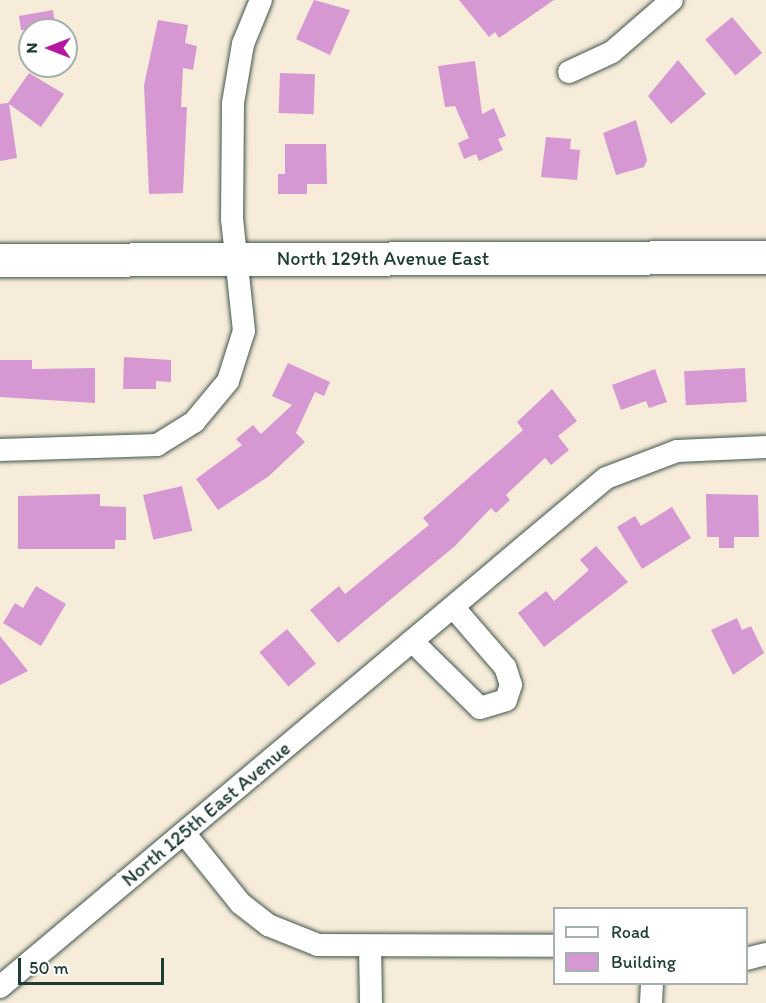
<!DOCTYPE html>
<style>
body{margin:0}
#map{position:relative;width:766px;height:1003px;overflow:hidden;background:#f7ecd9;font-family:Itim,sans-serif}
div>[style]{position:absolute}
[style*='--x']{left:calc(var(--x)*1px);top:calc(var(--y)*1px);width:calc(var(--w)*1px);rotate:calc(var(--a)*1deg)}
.building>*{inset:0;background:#d698d2;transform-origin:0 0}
.roads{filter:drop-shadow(0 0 2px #3f574d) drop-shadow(0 0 2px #3f574d)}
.minor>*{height:22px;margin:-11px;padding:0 11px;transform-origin:11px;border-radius:11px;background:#fff}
.secondary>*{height:33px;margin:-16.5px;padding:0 16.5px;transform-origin:16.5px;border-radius:16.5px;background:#fff}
span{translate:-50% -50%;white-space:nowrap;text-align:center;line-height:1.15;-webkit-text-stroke:6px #fff;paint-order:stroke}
.street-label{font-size:20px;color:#1f3d34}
.legend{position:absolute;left:553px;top:907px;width:195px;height:78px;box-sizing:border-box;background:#fff;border:2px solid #a5b1ae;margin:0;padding:8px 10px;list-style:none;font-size:18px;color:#1f3d34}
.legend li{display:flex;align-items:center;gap:12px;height:30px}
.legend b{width:30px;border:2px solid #a5b1ae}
.north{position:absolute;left:18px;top:18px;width:60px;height:60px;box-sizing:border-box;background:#fff;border:2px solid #a5b1ae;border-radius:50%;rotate:270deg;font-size:16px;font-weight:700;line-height:24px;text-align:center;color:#1f3d34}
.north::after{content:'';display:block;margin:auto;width:21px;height:27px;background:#b5179e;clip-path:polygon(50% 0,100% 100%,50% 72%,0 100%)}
.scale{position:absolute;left:18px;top:958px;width:146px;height:27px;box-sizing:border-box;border:3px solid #1f3d34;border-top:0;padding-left:8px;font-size:18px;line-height:21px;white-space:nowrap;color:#1f3d34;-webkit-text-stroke:4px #fff;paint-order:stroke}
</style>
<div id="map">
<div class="building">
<i style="clip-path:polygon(314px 0,350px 10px,330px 55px,296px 39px)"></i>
<i style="clip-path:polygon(459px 0,554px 0,499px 38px,495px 32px,489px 37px)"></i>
<i style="clip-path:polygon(53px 10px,56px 30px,21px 30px,19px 16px)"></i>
<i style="left:732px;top:17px;width:47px;height:35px;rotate:50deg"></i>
<i style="clip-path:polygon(158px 20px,188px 25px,185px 43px,197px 46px,193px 70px,183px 68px,181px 107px,187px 107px,183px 193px,149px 194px,144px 85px)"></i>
<i style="clip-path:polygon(678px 60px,706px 94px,671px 124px,648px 96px)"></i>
<i style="clip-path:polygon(475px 61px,482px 114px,494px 108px,506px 136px,498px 139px,503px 150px,479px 161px,476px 154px,464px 159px,458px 143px,469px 138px,455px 106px,445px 107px,438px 66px)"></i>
<i style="clip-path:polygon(29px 73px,64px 94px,41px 127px,9px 104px,17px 158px,0 161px,0 104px,8px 103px)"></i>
<i style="left:280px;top:73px;width:35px;height:40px;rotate:2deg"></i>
<i style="clip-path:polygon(636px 120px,647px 160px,644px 167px,616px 175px,603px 133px)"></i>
<i style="clip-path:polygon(546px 137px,571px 139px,570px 149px,580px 150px,577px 180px,541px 177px)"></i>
<i style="clip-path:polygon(285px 144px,326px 144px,327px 184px,307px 184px,307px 194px,278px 194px,278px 174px,285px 174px)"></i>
<i style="clip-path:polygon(124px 357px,171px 360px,171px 382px,156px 381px,156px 389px,123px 389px)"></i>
<i style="clip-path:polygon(0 360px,32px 360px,32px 369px,95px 368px,95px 403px,0 397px)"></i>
<i style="clip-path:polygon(288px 363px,330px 382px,324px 396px,315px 392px,296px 433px,305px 442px,269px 476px,218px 510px,196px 479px,242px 445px,236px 439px,253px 425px,261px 434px,292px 405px,272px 396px)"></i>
<i style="left:745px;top:368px;width:34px;height:61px;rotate:87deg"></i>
<i style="clip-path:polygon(655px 369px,667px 402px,649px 408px,646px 401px,621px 410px,612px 385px)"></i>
<i style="clip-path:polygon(552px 389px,577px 421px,558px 436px,569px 450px,551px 465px,545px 458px,506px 495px,510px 500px,496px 513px,491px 508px,455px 546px,338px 643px,310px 610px,339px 586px,345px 594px,429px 525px,423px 518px,523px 430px,517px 422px)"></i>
<i style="left:182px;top:486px;width:46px;height:40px;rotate:77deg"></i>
<i style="clip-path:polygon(100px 494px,100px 506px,126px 507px,126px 540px,115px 540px,115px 549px,18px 549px,18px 496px)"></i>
<i style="clip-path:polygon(706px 494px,758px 495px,759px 537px,734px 537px,734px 548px,719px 548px,719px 537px,707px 537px)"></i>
<i style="clip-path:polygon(672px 507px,691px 538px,642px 569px,617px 527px,635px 516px,641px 526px)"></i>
<i style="clip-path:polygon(596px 546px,628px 582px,544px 647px,518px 613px,546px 591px,554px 601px,589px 570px,580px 560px)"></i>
<i style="clip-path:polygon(36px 586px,66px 604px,41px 646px,3px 623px,15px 603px,23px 608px)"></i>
<i style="clip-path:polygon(737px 618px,742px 630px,751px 626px,764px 653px,733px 675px,711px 630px)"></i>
<i style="left:287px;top:629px;width:45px;height:36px;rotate:50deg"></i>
<i style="clip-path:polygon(0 636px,28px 671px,0 685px)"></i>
</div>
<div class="roads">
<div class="minor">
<i style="--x:569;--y:72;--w:47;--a:-24.9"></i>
<i style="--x:612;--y:52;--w:79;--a:-40.9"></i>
<i style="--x:0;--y:450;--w:157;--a:-1.8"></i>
<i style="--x:157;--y:445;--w:44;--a:-31.9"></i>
<i style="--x:194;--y:422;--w:53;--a:-50.3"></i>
<i style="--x:228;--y:381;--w:52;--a:-72.3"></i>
<i style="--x:244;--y:331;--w:113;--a:-96.1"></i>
<i style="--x:232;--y:219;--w:116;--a:-89.5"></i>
<i style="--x:233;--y:103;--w:60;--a:-80.4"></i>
<i style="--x:243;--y:44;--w:48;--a:-67.8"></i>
<i style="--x:412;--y:641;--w:95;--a:44.6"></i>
<i style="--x:480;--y:708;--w:27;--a:-17"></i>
<i style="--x:506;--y:700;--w:16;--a:-72"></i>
<i style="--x:511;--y:685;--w:19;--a:-108"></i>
<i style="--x:505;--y:667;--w:79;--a:-130.9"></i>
<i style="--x:184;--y:833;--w:90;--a:51.3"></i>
<i style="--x:240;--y:903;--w:36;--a:38"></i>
<i style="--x:268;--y:925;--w:54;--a:21.8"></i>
<i style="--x:318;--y:945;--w:236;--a:0.2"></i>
<i style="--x:370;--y:946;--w:57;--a:89"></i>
<i style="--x:746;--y:959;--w:21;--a:-14"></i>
<i style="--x:0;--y:987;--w:791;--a:-40.03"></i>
<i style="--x:606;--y:478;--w:76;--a:-20.8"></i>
<i style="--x:677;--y:451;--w:89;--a:-2.6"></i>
<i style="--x:651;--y:1003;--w:19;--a:-87"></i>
</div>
<div class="secondary">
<i style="--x:0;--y:260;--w:766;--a:-0.22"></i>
</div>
</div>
<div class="street-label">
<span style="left:383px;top:258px">North 129th Avenue East</span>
<span style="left:206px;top:814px;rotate:-40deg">North 125th East Avenue</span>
</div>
<ul class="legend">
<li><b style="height:8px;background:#fff"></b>Road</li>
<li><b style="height:16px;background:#d698d2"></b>Building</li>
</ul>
<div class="north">N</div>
<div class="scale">50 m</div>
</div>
